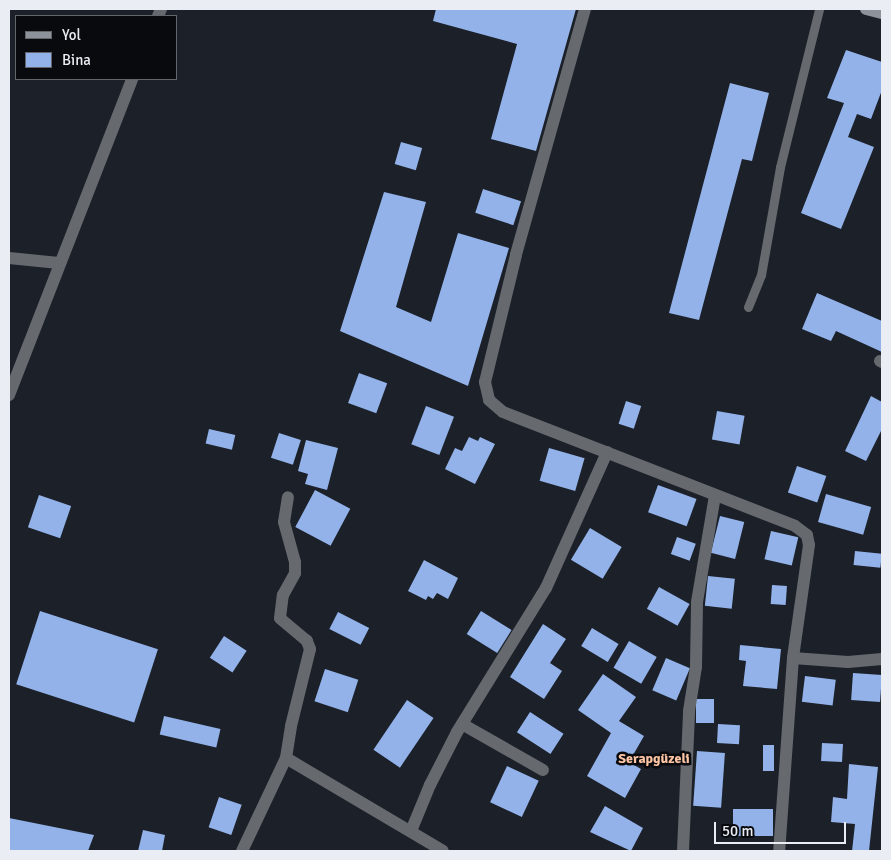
<!DOCTYPE html>
<meta charset="utf-8">
<style>
body{margin:0}
#map{position:relative;width:891px;height:860px;overflow:hidden;background:#1b2029;font-family:Signika,sans-serif}
div>[style]{position:absolute}
[style*='--x']{left:calc(var(--x)*1px);top:calc(var(--y)*1px);width:calc(var(--w)*1px);rotate:calc(var(--a)*1deg)}
.building>*{inset:0;background:#92b2e9;transform-origin:0 0}
.lane>*{height:9px;margin:-4.5px;padding:0 4.5px;transform-origin:4.5px;border-radius:4.5px;background:#66696e}
.street>*{height:12px;margin:-6px;padding:0 6px;transform-origin:6px;border-radius:6px;background:#66696e}
.secondary>*{height:12px;margin:-6px;padding:0 6px;transform-origin:6px;border-radius:6px;background:#8e929a}
span{translate:-50% -50%;white-space:nowrap;text-align:center;line-height:1.15;-webkit-text-stroke:5px #080a0e;paint-order:stroke}
.neighbourhood-label{font-size:14px;color:#ffc5a4;font-weight:700}
.frame{position:absolute;inset:0;border:10px solid #eaeef4;pointer-events:none}
.legend{position:absolute;left:15px;top:15px;width:162px;height:65px;box-sizing:border-box;background:#080a0e;border:1px solid #62656a;margin:0;padding:6px 9px;list-style:none;font-size:15px;color:#eaeef4}
.legend li{display:flex;align-items:center;gap:10px;height:25px}
.legend b{width:25px;border:1px solid #62656a}
.scale{position:absolute;left:714px;top:822px;width:132px;height:22px;box-sizing:border-box;border:2px solid #eaeef4;border-top:0;padding-left:6px;font-size:15px;line-height:18px;white-space:nowrap;color:#eaeef4;-webkit-text-stroke:4px #080a0e;paint-order:stroke}
</style>
<div id="map">
<div class="building">
<i style="clip-path:polygon(436px 9px,576px 9px,536px 151px,491px 139px,517px 44px,433px 21px)"></i>
<i style="clip-path:polygon(846px 50px,882px 62px,882px 90px,871px 119px,857px 114px,848px 137px,874px 147px,841px 229px,801px 213px,844px 103px,827px 98px)"></i>
<i style="clip-path:polygon(730px 83px,769px 93px,752px 161px,742px 159px,699px 320px,669px 313px)"></i>
<i style="left:401px;top:142px;width:22px;height:23px;rotate:16deg"></i>
<i style="left:483px;top:189px;width:40px;height:25px;rotate:18deg"></i>
<i style="clip-path:polygon(384px 192px,426px 202px,396px 307px,431px 322px,458px 233px,509px 248px,468px 386px,340px 331px)"></i>
<i style="clip-path:polygon(817px 293px,882px 321px,882px 352px,836px 331px,831px 341px,802px 329px)"></i>
<i style="left:359px;top:373px;width:30px;height:32px;rotate:20deg"></i>
<i style="clip-path:polygon(871px 396px,882px 402px,882px 429px,866px 461px,845px 451px)"></i>
<i style="left:626px;top:401px;width:16px;height:24px;rotate:18deg"></i>
<i style="left:426px;top:406px;width:30px;height:41px;rotate:21deg"></i>
<i style="left:717px;top:411px;width:28px;height:29px;rotate:10deg"></i>
<i style="left:209px;top:429px;width:27px;height:15px;rotate:13deg"></i>
<i style="left:279px;top:433px;width:23px;height:26px;rotate:18deg"></i>
<i style="clip-path:polygon(469px 437px,478px 441px,480px 437px,495px 444px,475px 484px,445px 469px,455px 448px,462px 451px)"></i>
<i style="clip-path:polygon(306px 440px,338px 448px,327px 490px,305px 484px,308px 474px,298px 471px)"></i>
<i style="left:549px;top:448px;width:37px;height:34px;rotate:16deg"></i>
<i style="left:797px;top:466px;width:31px;height:28px;rotate:19deg"></i>
<i style="left:658px;top:485px;width:41px;height:29px;rotate:20deg"></i>
<i style="left:315px;top:490px;width:40px;height:42px;rotate:28deg"></i>
<i style="left:826px;top:494px;width:47px;height:29px;rotate:16deg"></i>
<i style="left:39px;top:495px;width:34px;height:34px;rotate:19deg"></i>
<i style="left:720px;top:516px;width:25px;height:38px;rotate:14deg"></i>
<i style="left:590px;top:528px;width:37px;height:37px;rotate:31deg"></i>
<i style="left:771px;top:531px;width:28px;height:29px;rotate:13deg"></i>
<i style="left:677px;top:537px;width:20px;height:18px;rotate:20deg"></i>
<i style="left:855px;top:551px;width:27px;height:14px;rotate:6deg"></i>
<i style="clip-path:polygon(424px 560px,458px 578px,448px 599px,437px 593px,433px 599px,428px 596px,426px 600px,408px 591px)"></i>
<i style="left:708px;top:576px;width:27px;height:30px;rotate:6deg"></i>
<i style="left:772px;top:585px;width:15px;height:19px;rotate:4deg"></i>
<i style="left:659px;top:587px;width:35px;height:25px;rotate:29deg"></i>
<i style="left:40px;top:611px;width:124px;height:77px;rotate:18deg"></i>
<i style="left:481px;top:611px;width:36px;height:27px;rotate:32deg"></i>
<i style="left:338px;top:612px;width:35px;height:19px;rotate:27deg"></i>
<i style="clip-path:polygon(543px 624px,566px 639px,550px 663px,562px 671px,544px 699px,510px 677px)"></i>
<i style="left:592px;top:628px;width:31px;height:21px;rotate:31deg"></i>
<i style="left:224px;top:636px;width:27px;height:26px;rotate:33deg"></i>
<i style="left:629px;top:641px;width:32px;height:31px;rotate:30deg"></i>
<i style="clip-path:polygon(740px 645px,781px 649px,777px 689px,743px 686px,746px 661px,739px 660px)"></i>
<i style="left:666px;top:658px;width:26px;height:35px;rotate:23deg"></i>
<i style="left:325px;top:669px;width:35px;height:34px;rotate:18deg"></i>
<i style="left:853px;top:673px;width:29px;height:27px;rotate:4deg"></i>
<i style="clip-path:polygon(603px 674px,636px 697px,619px 721px,644px 736px,629px 762px,641px 769px,625px 798px,587px 776px,611px 733px,578px 710px)"></i>
<i style="left:805px;top:676px;width:31px;height:26px;rotate:7deg"></i>
<i style="left:696px;top:699px;width:18px;height:24px"></i>
<i style="left:407px;top:700px;width:32px;height:60px;rotate:34deg"></i>
<i style="left:530px;top:712px;width:40px;height:24px;rotate:33deg"></i>
<i style="left:164px;top:716px;width:58px;height:19px;rotate:13deg"></i>
<i style="left:718px;top:724px;width:22px;height:19px;rotate:3deg"></i>
<i style="left:822px;top:743px;width:21px;height:18px;rotate:3deg"></i>
<i style="left:763px;top:745px;width:11px;height:26px"></i>
<i style="left:697px;top:751px;width:28px;height:55px;rotate:4deg"></i>
<i style="clip-path:polygon(849px 764px,878px 767px,869px 851px,852px 851px,855px 824px,831px 822px,833px 797px,847px 799px)"></i>
<i style="left:507px;top:766px;width:35px;height:40px;rotate:25deg"></i>
<i style="left:219px;top:797px;width:24px;height:32px;rotate:19deg"></i>
<i style="clip-path:polygon(605px 806px,643px 828px,631px 851px,590px 832px)"></i>
<i style="left:733px;top:809px;width:40px;height:27px"></i>
<i style="clip-path:polygon(9px 818px,94px 835px,88px 851px,9px 851px)"></i>
<i style="clip-path:polygon(143px 830px,165px 835px,162px 851px,138px 851px)"></i>
</div>
<div class="lane">
<i style="--x:748;--y:307;--w:35;--a:-68"></i>
<i style="--x:761;--y:275;--w:110;--a:-80"></i>
<i style="--x:780;--y:167;--w:163;--a:-76.1"></i>
</div>
<div class="street">
<i style="--x:585;--y:9;--w:255;--a:105.7"></i>
<i style="--x:516;--y:255;--w:131;--a:103.7"></i>
<i style="--x:485;--y:382;--w:18;--a:77"></i>
<i style="--x:489;--y:400;--w:18;--a:41"></i>
<i style="--x:503;--y:412;--w:313;--a:21.3"></i>
<i style="--x:795;--y:526;--w:15;--a:37"></i>
<i style="--x:807;--y:535;--w:10;--a:79"></i>
<i style="--x:809;--y:545;--w:114;--a:98.1"></i>
<i style="--x:793;--y:658;--w:194;--a:94.1"></i>
<i style="--x:158;--y:16;--w:8;--a:-67"></i>
<i style="--x:9;--y:258;--w:50;--a:5.7"></i>
<i style="--x:880;--y:361;--w:2;--a:27"></i>
<i style="--x:9;--y:395;--w:339;--a:-68.7"></i>
<i style="--x:793;--y:658;--w:55;--a:4.2"></i>
<i style="--x:848;--y:662;--w:34;--a:-5"></i>
<i style="--x:462;--y:724;--w:93;--a:29.6"></i>
<i style="--x:286;--y:758;--w:182;--a:30.6"></i>
<i style="--x:411;--y:831;--w:50;--a:-67.6"></i>
<i style="--x:430;--y:785;--w:59;--a:-63"></i>
<i style="--x:457;--y:732;--w:169;--a:-58.3"></i>
<i style="--x:546;--y:588;--w:149;--a:-65.8"></i>
<i style="--x:242;--y:851;--w:103;--a:-64.7"></i>
<i style="--x:286;--y:758;--w:32;--a:-81"></i>
<i style="--x:291;--y:726;--w:79;--a:-76.1"></i>
<i style="--x:310;--y:649;--w:9;--a:-111"></i>
<i style="--x:307;--y:641;--w:35;--a:-140"></i>
<i style="--x:280;--y:618;--w:23;--a:-83"></i>
<i style="--x:283;--y:595;--w:25;--a:-61"></i>
<i style="--x:295;--y:573;--w:11;--a:-90"></i>
<i style="--x:295;--y:562;--w:41;--a:-105.4"></i>
<i style="--x:284;--y:522;--w:25;--a:-81"></i>
<i style="--x:683;--y:851;--w:140;--a:-87.5"></i>
<i style="--x:689;--y:711;--w:45;--a:-81"></i>
<i style="--x:696;--y:667;--w:65;--a:-89.1"></i>
<i style="--x:697;--y:602;--w:108;--a:-80.4"></i>
</div>
<div class="secondary">
<i style="--x:866;--y:9;--w:16;--a:14"></i>
</div>
<div class="neighbourhood-label">
<span style="left:654px;top:759px">Serapgüzeli</span>
</div>
<div class="frame"></div>
<ul class="legend">
<li><b style="height:6px;background:#8e929a"></b>Yol</li>
<li><b style="height:14px;background:#92b2e9"></b>Bina</li>
</ul>
<div class="scale">50 m</div>
</div>
